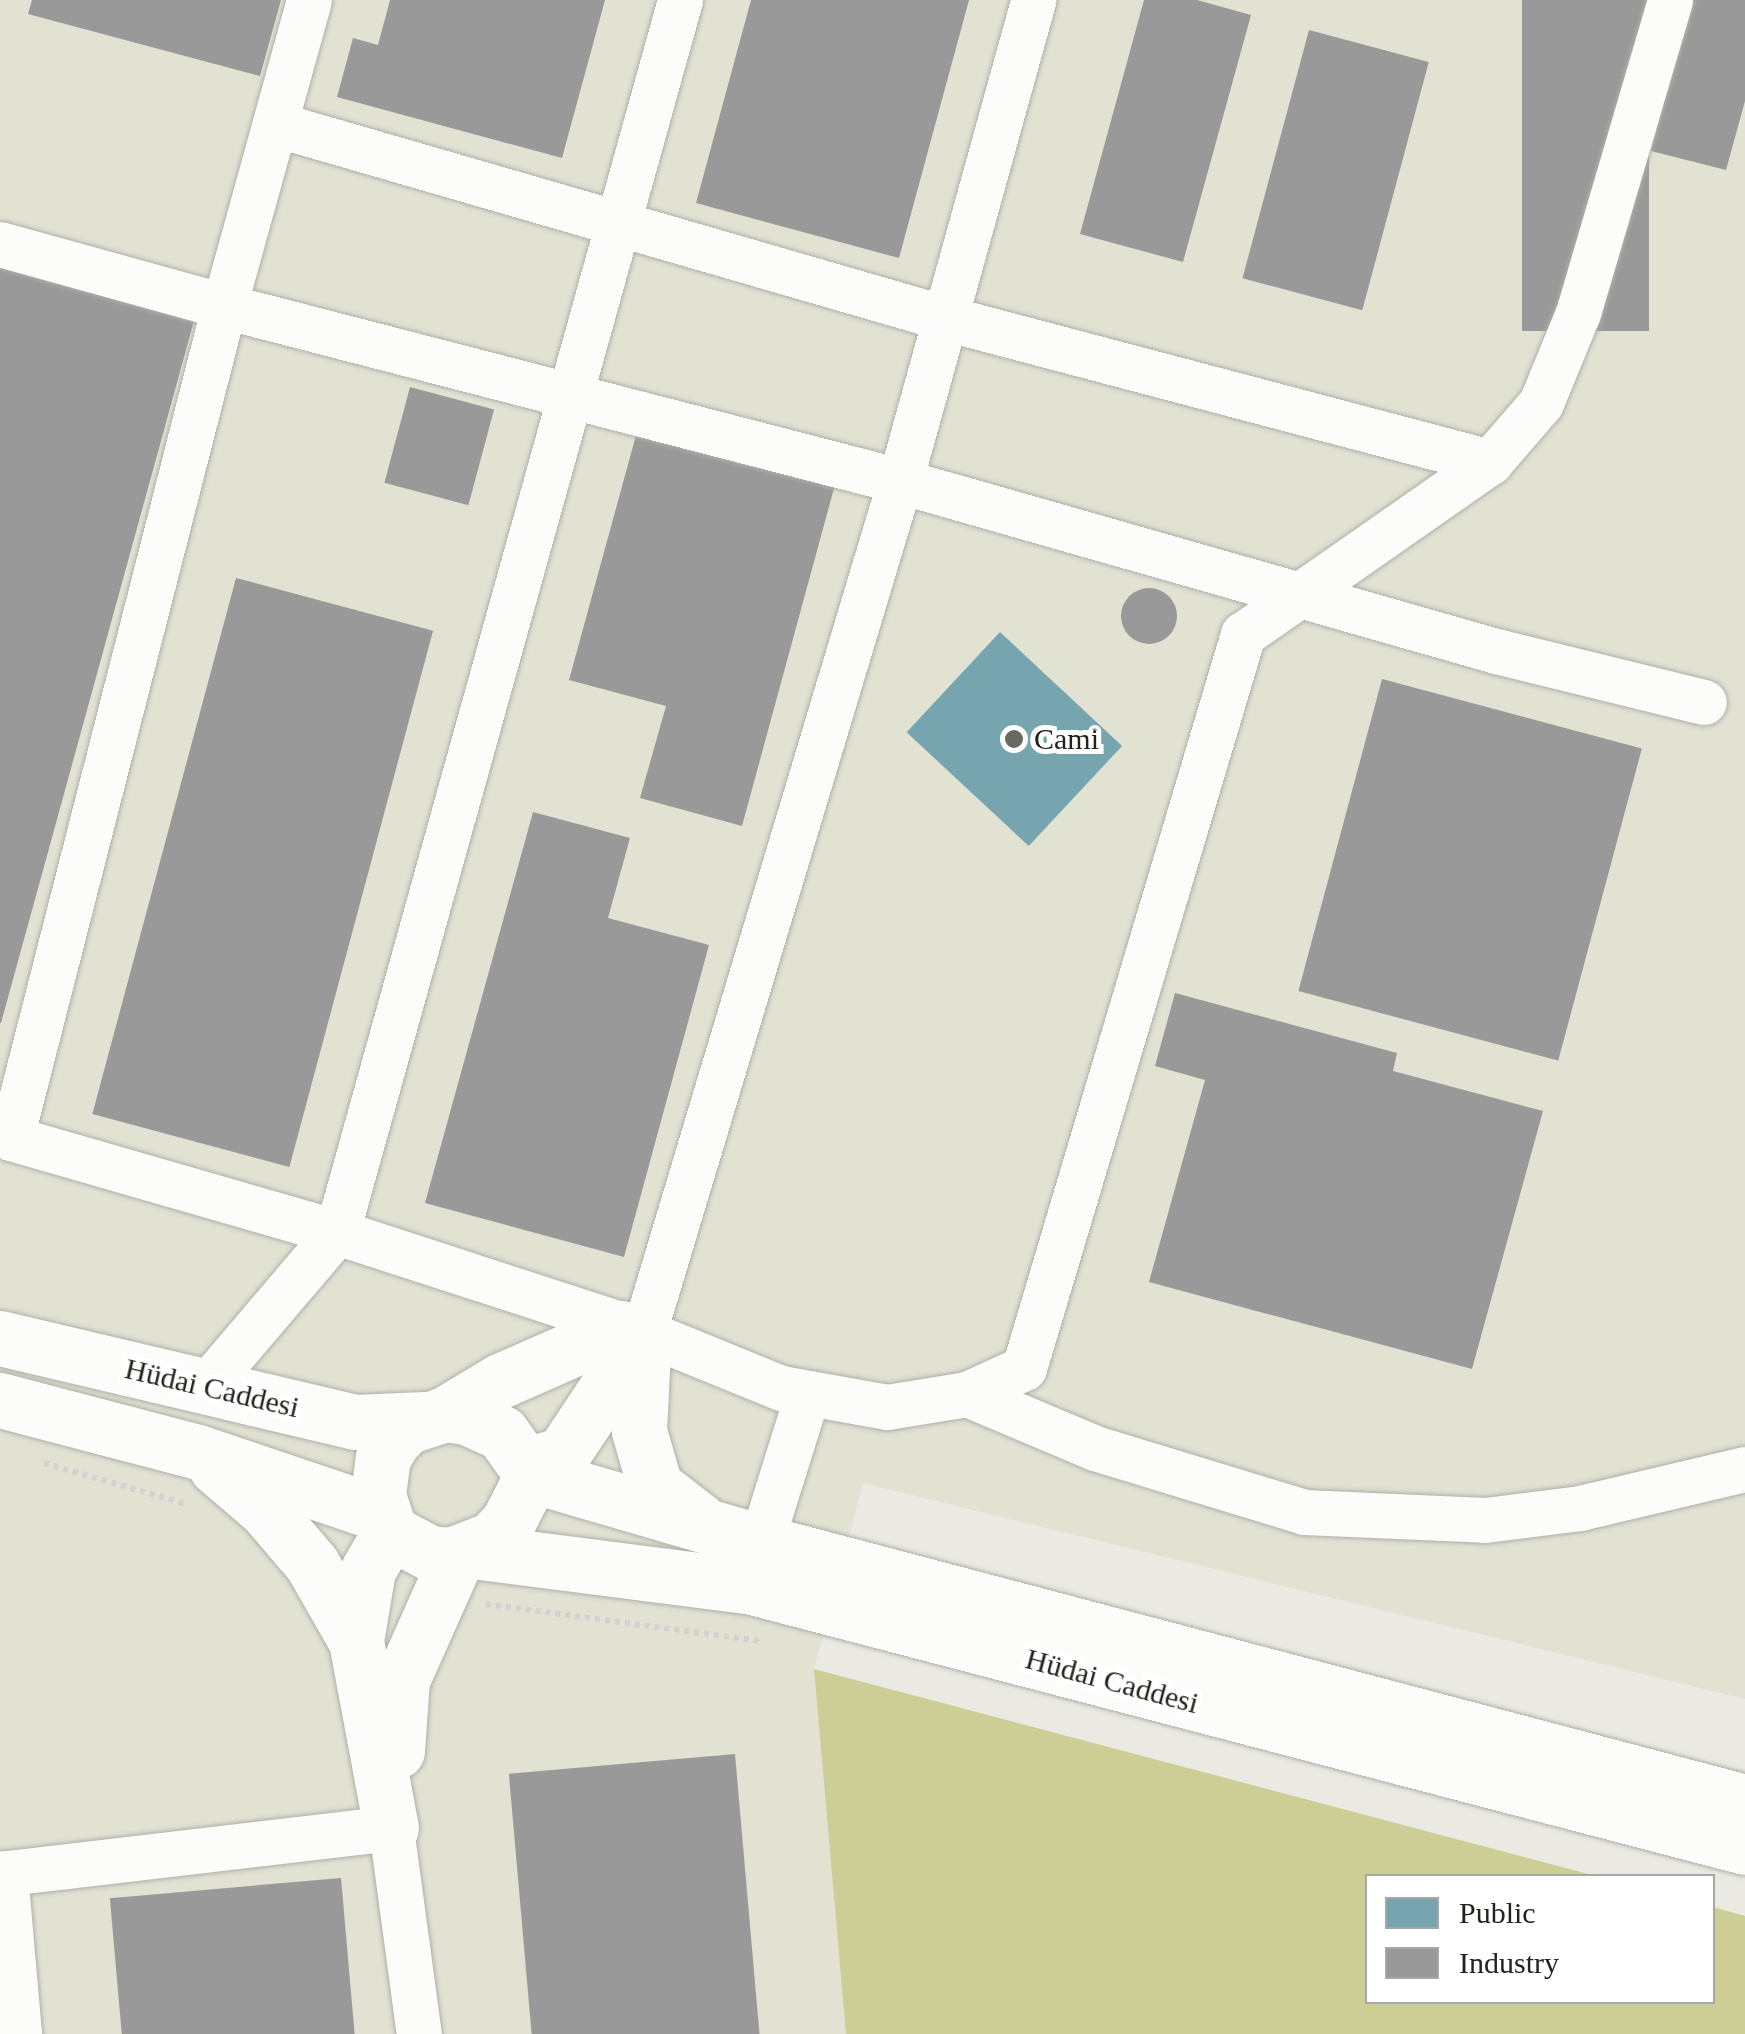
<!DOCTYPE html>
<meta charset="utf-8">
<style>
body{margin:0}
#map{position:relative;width:1745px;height:2034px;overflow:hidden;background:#eaeae2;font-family:Georgia,serif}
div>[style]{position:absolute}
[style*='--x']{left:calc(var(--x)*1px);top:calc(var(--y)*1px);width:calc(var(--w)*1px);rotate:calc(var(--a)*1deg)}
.built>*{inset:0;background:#e1e2d2}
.forest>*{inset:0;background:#cdcd96}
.public>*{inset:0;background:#76a5af;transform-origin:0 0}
.industry>*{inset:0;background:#999;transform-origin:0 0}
.round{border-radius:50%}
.path>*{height:6px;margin-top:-3px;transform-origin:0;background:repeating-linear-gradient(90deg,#d2d3d0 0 5px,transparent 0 10px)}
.roads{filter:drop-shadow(0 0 2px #afafa9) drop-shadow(0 0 2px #afafa9)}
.street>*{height:45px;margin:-22.5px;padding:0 22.5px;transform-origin:22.5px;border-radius:22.5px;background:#fcfcfb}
.secondary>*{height:55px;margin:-27.5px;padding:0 27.5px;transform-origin:27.5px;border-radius:27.5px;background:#fcfcfb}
.dots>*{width:28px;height:28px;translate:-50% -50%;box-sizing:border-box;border:5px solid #fff;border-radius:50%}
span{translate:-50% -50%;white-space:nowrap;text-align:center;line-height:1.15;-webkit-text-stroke:10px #fff;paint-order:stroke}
.poi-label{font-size:30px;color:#22231e}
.left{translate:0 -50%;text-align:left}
.street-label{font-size:30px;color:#22231e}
.legend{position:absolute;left:1365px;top:1874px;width:350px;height:130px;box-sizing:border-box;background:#fff;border:2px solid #a7a7a5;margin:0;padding:12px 18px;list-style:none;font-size:30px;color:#22231e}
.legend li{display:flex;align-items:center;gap:20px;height:50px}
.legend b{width:50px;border:2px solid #a7a7a5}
</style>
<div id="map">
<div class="built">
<i style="clip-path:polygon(0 0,1745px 0,1745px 1699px,863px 1483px,814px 1669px,846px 2034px,0 2034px)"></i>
</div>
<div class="forest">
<i style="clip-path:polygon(814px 1669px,1596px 1876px,1368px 1876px,1368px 2002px,1712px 2002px,1713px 1907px,1745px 1916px,1745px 2034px,846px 2034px)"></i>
</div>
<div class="public">
<i style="left:1000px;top:632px;width:167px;height:137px;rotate:43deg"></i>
</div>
<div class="industry">
<i style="clip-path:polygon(32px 0,281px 0,260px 76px,28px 14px)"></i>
<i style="clip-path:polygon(390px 0,605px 0,562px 158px,337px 97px,353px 38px,378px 45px)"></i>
<i style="clip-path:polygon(751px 0,969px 0,899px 258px,696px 203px)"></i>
<i style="clip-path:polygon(1144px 0,1197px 0,1251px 15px,1183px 262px,1080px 234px)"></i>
<i style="left:1522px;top:0;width:127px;height:331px"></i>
<i style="clip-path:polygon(1692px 0,1745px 0,1745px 101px,1726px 170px,1651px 151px)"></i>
<i style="left:1309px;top:30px;width:124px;height:257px;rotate:15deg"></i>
<i style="clip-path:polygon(0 246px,200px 299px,1px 1023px,0 1023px)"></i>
<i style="left:410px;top:387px;width:87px;height:99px;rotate:15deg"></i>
<i style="clip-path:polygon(641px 417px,839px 470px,742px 826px,640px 798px,666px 706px,569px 680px)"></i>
<i style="left:236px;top:578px;width:204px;height:555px;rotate:15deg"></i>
<i class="round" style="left:1121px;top:588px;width:56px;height:56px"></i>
<i style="left:1382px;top:679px;width:269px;height:323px;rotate:15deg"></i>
<i style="clip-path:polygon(533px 812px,630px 838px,608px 918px,709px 945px,624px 1257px,425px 1203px)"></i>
<i style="clip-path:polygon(1175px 993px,1397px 1053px,1393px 1071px,1543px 1111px,1472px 1369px,1149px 1282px,1205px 1080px,1155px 1066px)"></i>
<i style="left:735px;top:1754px;width:281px;height:227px;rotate:85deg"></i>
<i style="left:341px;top:1878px;width:157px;height:232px;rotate:85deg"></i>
</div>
<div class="path">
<i style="--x:44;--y:1463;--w:148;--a:16.1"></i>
<i style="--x:486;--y:1604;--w:277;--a:7.7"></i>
</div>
<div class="roads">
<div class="street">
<i style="--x:309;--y:0;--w:318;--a:105.5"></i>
<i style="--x:224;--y:306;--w:859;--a:104.36"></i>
<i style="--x:11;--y:1138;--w:339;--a:16.1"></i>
<i style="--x:337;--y:1232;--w:323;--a:18"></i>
<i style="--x:644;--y:1332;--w:889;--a:-73.26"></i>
<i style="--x:900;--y:481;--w:499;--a:-74.5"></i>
<i style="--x:275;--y:124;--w:698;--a:16.15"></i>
<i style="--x:945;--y:318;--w:564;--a:14.8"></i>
<i style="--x:1490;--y:462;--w:301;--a:145.1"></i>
<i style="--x:1243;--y:634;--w:766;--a:106.61"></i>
<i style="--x:1024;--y:1368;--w:63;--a:155.5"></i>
<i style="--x:967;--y:1394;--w:81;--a:170.8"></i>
<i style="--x:887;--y:1407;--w:108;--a:-169.8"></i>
<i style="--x:781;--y:1388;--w:148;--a:-157.8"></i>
<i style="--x:0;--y:244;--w:232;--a:15.5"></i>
<i style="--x:224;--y:306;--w:698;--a:14.51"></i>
<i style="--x:900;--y:481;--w:620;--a:15.92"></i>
<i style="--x:1496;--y:651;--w:214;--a:13.8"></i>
<i style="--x:1490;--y:462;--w:78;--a:-49.2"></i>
<i style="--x:1541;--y:403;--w:97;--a:-67.7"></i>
<i style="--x:1578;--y:313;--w:326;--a:-73.6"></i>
<i style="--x:206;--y:1386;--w:202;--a:-49.6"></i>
<i style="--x:337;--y:1232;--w:1279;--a:-74.44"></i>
<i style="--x:967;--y:1394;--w:139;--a:22.9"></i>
<i style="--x:1095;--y:1448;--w:219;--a:17"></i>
<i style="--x:1304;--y:1512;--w:181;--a:2.5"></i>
<i style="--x:1485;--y:1520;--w:96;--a:-7.2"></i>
<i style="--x:1580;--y:1508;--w:170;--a:-13.3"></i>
<i style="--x:761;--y:1542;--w:154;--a:-72.6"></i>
<i style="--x:5;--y:1873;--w:162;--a:85"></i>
<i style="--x:0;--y:1874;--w:394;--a:-6.7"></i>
<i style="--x:391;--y:1828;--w:208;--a:82.3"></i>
</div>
<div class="secondary">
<i style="--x:644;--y:1332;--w:99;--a:92.9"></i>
<i style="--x:639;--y:1431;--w:57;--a:73.8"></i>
<i style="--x:655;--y:1486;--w:56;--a:37.7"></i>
<i style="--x:0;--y:1338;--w:365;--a:13.3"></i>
<i style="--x:355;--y:1422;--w:70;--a:-2.5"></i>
<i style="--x:0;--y:1400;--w:205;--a:14.7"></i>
<i style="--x:198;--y:1452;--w:196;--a:18.7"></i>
<i style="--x:445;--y:1414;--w:21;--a:8"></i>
<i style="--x:466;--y:1417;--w:39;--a:24"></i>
<i style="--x:502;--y:1433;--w:52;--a:54.5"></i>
<i style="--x:532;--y:1475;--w:53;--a:117.1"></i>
<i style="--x:508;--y:1522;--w:23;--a:133"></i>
<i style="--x:492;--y:1539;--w:44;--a:158.7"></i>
<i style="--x:451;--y:1555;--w:21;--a:-175"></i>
<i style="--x:430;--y:1553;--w:45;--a:-152.3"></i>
<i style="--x:390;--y:1532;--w:38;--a:-108"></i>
<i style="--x:378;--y:1496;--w:38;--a:-83"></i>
<i style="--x:383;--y:1458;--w:20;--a:-60"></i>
<i style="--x:393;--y:1441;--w:19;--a:-47"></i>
<i style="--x:406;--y:1427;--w:41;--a:-18.4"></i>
<i style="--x:445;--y:1414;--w:64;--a:-31"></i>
<i style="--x:500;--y:1381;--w:132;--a:-23.7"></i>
<i style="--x:526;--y:1465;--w:37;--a:-16"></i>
<i style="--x:562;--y:1455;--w:148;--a:-56.3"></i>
<i style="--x:216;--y:1467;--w:65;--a:40.6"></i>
<i style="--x:265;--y:1509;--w:72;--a:49.5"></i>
<i style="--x:312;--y:1564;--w:89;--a:60.3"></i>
<i style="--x:532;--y:1475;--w:239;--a:16.3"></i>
<i style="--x:761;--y:1542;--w:1018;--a:14.8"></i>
<i style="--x:390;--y:1532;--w:44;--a:120.1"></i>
<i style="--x:368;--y:1570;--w:72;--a:99.6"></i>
<i style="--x:356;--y:1641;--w:190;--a:79.4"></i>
<i style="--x:472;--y:1551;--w:282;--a:7.3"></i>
<i style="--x:752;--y:1587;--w:1026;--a:14.67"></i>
<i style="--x:397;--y:1751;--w:71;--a:-86"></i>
<i style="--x:402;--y:1680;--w:138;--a:-66"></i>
</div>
</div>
<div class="dots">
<i style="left:1014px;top:739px;background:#686963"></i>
</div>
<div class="poi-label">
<span class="left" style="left:1034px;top:739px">Cami</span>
</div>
<div class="street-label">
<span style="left:212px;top:1388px;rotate:13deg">Hüdai Caddesi</span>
<span style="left:1112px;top:1681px;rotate:15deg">Hüdai Caddesi</span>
</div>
<ul class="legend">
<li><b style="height:28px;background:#76a5af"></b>Public</li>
<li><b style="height:28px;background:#999"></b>Industry</li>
</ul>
</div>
